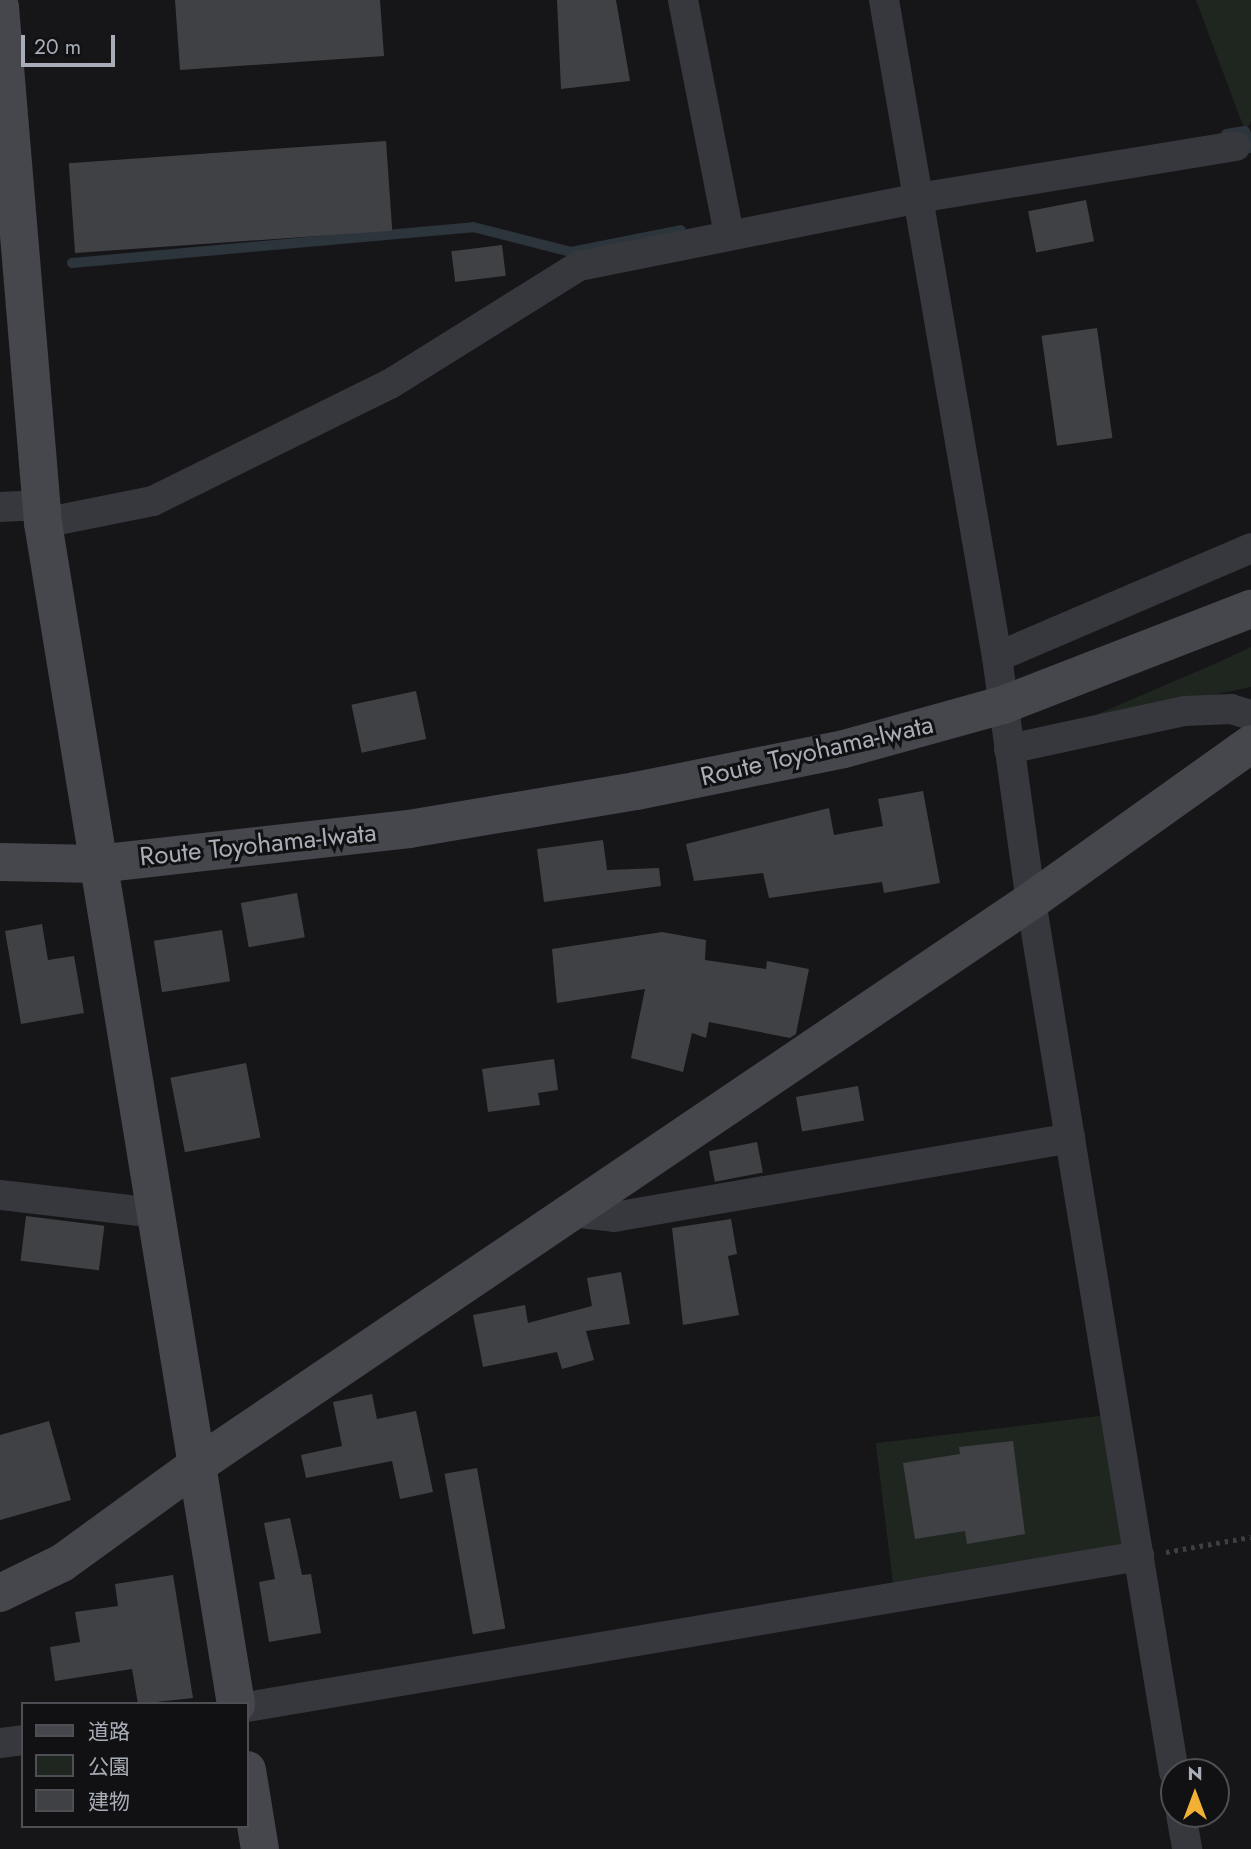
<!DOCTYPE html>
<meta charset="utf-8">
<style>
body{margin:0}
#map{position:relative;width:1251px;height:1849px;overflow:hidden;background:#161618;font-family:Jost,"Noto Sans JP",sans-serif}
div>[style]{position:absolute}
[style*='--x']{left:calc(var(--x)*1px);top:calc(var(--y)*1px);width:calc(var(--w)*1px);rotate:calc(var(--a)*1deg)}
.green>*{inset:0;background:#1e261f;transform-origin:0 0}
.stream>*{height:10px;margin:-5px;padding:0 5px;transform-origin:5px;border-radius:5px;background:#2c353c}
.building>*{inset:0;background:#404145;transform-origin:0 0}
.path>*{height:4.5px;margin-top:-2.25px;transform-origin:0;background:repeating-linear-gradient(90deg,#3d3f44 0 3.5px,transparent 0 8.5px)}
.street>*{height:30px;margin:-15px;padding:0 15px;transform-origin:15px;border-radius:15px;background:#37383d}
.secondary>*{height:38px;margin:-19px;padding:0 19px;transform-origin:19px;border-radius:19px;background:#45474d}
span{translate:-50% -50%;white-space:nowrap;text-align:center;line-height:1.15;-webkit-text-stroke:6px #111113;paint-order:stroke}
.street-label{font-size:26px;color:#a8adb8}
.legend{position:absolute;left:21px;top:1702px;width:228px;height:126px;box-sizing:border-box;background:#111113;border:2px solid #4d4f55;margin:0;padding:9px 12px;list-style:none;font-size:21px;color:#a8adb8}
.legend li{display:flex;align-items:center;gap:14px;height:35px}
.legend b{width:35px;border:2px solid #4d4f55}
.north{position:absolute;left:1160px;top:1758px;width:70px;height:70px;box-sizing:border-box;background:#111113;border:2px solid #4d4f55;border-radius:50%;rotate:0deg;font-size:19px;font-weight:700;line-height:28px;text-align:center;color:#a8adb8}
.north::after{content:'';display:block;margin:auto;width:24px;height:32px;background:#f2b134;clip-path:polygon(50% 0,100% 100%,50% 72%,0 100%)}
.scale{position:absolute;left:21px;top:35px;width:94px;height:32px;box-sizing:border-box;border:4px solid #a8adb8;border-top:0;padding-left:9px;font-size:21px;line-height:24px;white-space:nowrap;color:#a8adb8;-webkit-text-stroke:5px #111113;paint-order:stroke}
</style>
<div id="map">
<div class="green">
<i style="clip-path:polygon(1196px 0,1251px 0,1251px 122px,1245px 131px)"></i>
<i style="clip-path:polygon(1251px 647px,1251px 687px,1079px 722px,1219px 662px)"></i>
<i style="left:1115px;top:1414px;width:144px;height:241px;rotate:83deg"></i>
</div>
<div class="stream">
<i style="--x:1226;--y:134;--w:19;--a:-9"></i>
<i style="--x:1245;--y:131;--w:18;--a:71"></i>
<i style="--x:72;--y:263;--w:403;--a:-5.1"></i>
<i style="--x:473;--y:227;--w:101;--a:14.3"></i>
<i style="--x:571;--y:252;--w:112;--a:-11.3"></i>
</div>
<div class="building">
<i style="clip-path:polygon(175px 0,380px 0,384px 56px,180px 70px)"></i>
<i style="clip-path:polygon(557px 0,616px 0,630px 81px,561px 89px)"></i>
<i style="left:386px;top:141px;width:90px;height:318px;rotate:86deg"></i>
<i style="left:1086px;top:200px;width:42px;height:59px;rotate:79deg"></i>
<i style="left:502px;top:245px;width:31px;height:51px;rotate:83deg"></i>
<i style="left:1097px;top:328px;width:111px;height:56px;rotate:82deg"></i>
<i style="left:416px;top:691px;width:49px;height:66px;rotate:78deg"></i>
<i style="clip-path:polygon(923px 791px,940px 883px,884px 893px,882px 882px,769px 898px,763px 873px,694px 881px,686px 844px,829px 808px,834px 835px,883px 826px,878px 799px)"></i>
<i style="clip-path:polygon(603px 840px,607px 870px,659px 868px,661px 886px,544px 902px,537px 849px)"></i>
<i style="left:297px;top:893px;width:45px;height:57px;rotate:80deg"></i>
<i style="clip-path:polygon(42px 924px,48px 960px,74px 956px,84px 1013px,21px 1024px,5px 931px)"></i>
<i style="left:222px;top:930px;width:52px;height:69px;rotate:81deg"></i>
<i style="clip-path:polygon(662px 932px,706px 940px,705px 960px,766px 969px,767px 961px,809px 969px,796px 1034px,790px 1038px,709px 1022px,706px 1038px,692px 1033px,683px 1072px,631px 1058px,645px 989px,557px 1003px,552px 949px)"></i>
<i style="clip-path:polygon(554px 1059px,558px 1090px,538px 1093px,540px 1105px,488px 1112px,482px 1069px)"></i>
<i style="left:246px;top:1063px;width:76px;height:77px;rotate:79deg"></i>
<i style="left:858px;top:1086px;width:35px;height:63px;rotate:80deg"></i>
<i style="left:757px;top:1142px;width:31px;height:49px;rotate:79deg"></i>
<i style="left:26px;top:1216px;width:79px;height:45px;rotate:7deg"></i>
<i style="clip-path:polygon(731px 1219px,737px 1254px,728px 1256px,739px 1315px,683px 1325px,672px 1228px)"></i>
<i style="clip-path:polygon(621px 1272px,630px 1324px,586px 1331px,594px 1360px,562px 1369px,557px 1352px,483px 1367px,473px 1315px,525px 1305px,528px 1323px,592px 1306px,587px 1278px)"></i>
<i style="clip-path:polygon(372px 1394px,377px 1419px,416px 1411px,433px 1492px,400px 1499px,392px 1461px,306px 1478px,301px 1455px,342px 1446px,333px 1402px)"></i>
<i style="clip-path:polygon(49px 1421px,71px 1500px,0 1520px,0 1435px)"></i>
<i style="clip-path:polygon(1013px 1441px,1025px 1534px,967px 1544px,965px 1531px,915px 1539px,903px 1463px,960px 1454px,959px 1447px)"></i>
<i style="left:477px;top:1468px;width:163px;height:33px;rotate:80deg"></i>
<i style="clip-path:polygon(290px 1518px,302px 1575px,311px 1574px,321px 1633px,269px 1642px,259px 1582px,275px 1579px,264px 1523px)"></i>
<i style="clip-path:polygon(173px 1575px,193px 1698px,138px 1704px,132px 1669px,55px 1681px,50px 1647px,80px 1642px,75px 1612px,118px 1606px,115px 1584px)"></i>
</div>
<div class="path">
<i style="--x:1166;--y:1552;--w:86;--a:-10"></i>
</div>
<div class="street">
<i style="--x:683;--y:0;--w:239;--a:78.9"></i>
<i style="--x:884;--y:0;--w:667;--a:80.24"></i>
<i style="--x:997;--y:657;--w:246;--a:82.1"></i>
<i style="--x:1031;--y:901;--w:883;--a:80.68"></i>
<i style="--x:0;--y:507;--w:41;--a:-2.8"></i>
<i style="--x:43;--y:523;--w:112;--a:-11.3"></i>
<i style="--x:153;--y:501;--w:264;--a:-26.3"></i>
<i style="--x:390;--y:384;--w:223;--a:-32"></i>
<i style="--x:579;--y:266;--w:346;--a:-11.3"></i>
<i style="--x:918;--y:198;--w:322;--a:-9.3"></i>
<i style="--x:997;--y:657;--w:276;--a:-23.2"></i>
<i style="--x:1009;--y:749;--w:180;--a:-12.2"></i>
<i style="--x:1185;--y:711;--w:46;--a:-2.5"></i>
<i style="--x:1231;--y:709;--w:21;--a:17"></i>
<i style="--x:0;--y:1195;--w:156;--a:6.6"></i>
<i style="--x:571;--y:1212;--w:43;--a:6.6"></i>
<i style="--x:614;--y:1217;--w:463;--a:-9.8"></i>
<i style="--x:247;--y:1707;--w:905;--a:-9.61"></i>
<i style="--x:0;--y:1743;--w:23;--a:-7"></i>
<i style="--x:1181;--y:1814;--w:36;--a:80"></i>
</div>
<div class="secondary">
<i style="--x:0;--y:7;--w:518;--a:85.24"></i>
<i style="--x:43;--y:523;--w:1197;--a:80.72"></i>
<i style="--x:0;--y:862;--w:97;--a:1.2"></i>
<i style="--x:97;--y:864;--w:314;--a:-6.4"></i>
<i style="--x:409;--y:829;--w:230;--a:-9.5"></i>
<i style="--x:636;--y:791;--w:212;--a:-11.4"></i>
<i style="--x:844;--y:749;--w:165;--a:-15.5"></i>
<i style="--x:1003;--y:705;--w:266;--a:-21.2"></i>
<i style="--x:0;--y:1593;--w:69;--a:-25.8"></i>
<i style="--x:62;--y:1563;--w:167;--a:-36"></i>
<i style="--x:197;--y:1465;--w:1007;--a:-34.07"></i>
<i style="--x:1031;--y:901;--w:270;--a:-35.5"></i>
<i style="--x:247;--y:1770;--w:80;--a:80.7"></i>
</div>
<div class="street-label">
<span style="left:817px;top:751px;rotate:-13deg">Route Toyohama-Iwata</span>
<span style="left:258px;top:845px;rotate:-6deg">Route Toyohama-Iwata</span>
</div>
<ul class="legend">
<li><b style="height:9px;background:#45474d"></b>道路</li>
<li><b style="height:19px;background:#1e261f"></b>公園</li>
<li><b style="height:19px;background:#404145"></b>建物</li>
</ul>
<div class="north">N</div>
<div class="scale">20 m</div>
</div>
